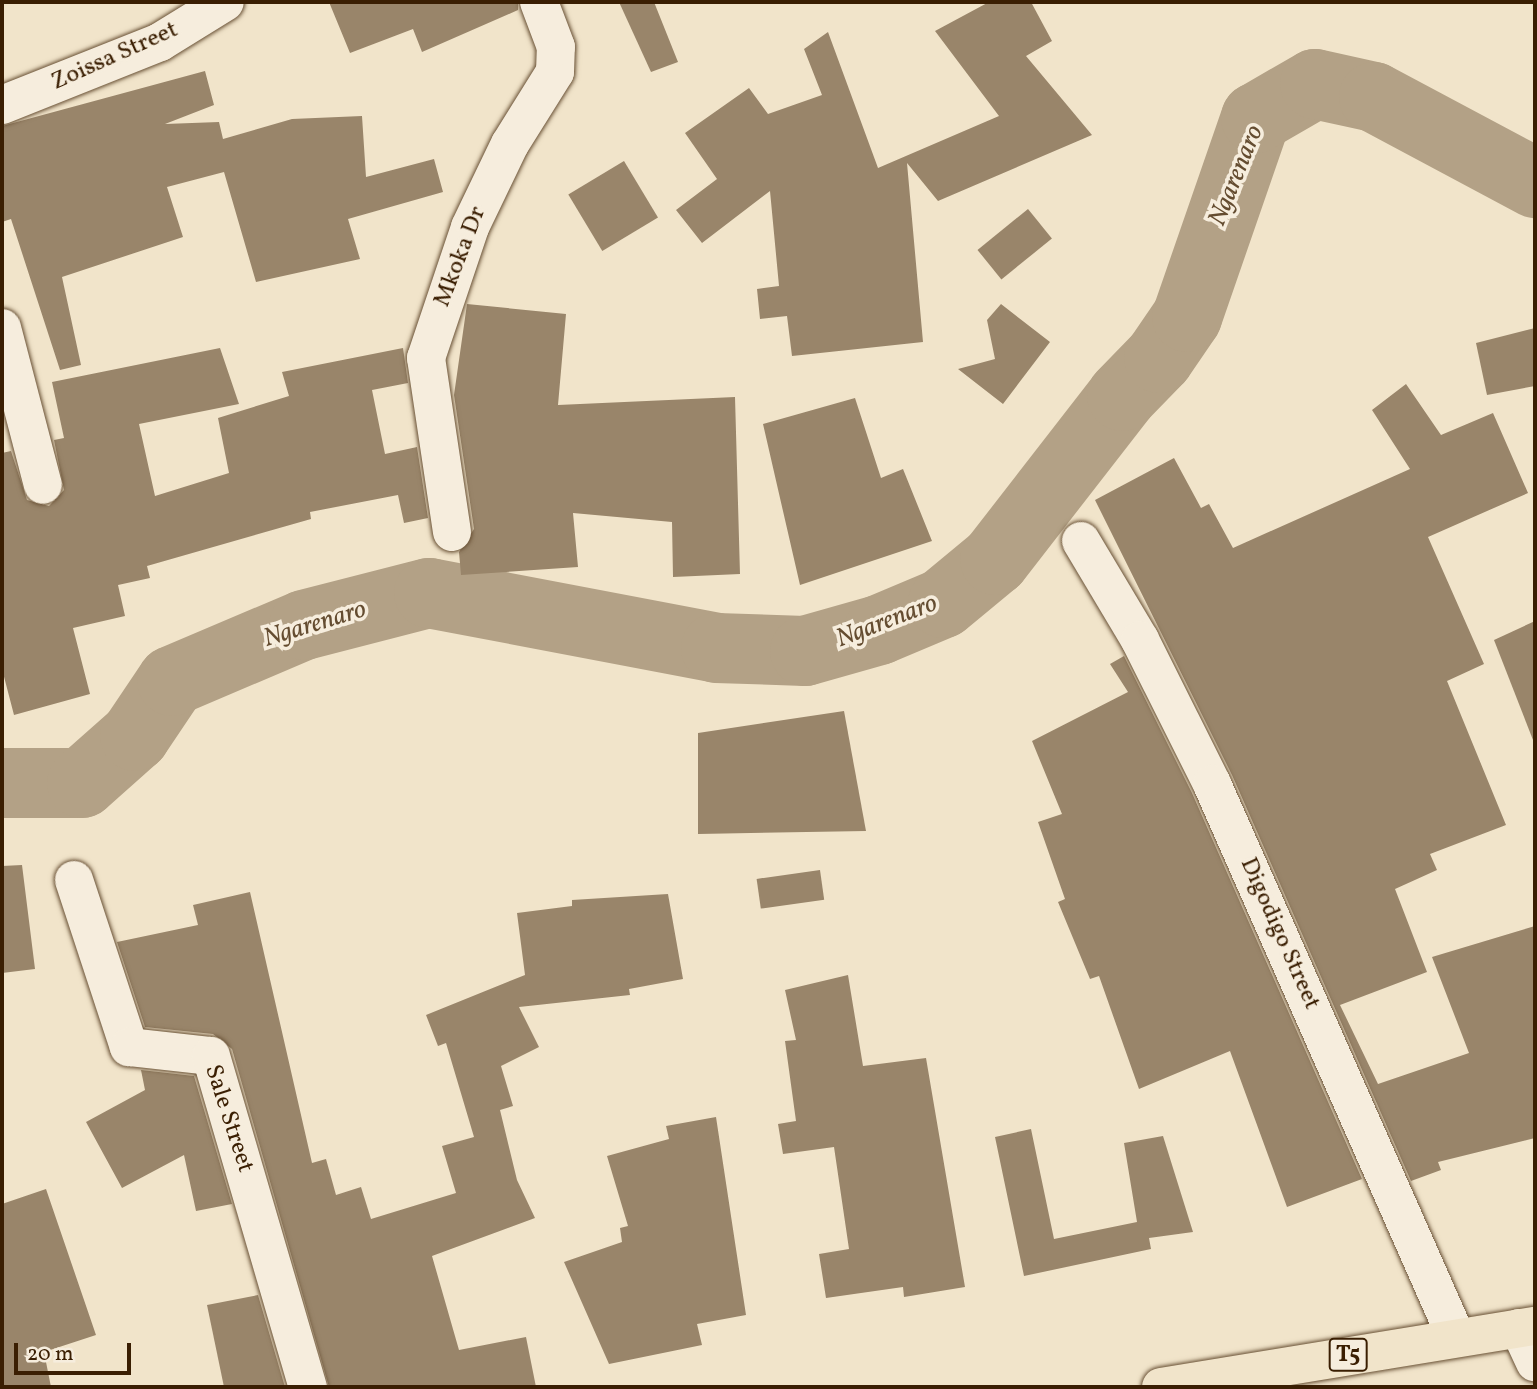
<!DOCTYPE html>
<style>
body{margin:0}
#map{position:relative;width:1537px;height:1389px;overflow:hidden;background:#f1e4ca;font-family:Vollkorn,serif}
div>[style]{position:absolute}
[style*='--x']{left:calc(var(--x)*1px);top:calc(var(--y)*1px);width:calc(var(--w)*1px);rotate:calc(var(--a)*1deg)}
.river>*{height:70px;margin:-35px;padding:0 35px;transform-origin:35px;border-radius:35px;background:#b3a186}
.building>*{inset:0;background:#99856a;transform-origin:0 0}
.roads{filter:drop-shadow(0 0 2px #685034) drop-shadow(0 0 2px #685034)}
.minor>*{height:38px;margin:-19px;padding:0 19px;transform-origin:19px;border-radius:19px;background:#f6eddd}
.highway>*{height:38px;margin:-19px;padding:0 19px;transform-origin:19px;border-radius:19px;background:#f1e4ca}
span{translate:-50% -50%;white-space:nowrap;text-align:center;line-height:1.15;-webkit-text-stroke:7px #f6eddd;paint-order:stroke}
.shield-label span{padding:2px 5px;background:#f6eddd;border:2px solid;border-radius:5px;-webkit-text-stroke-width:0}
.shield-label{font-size:23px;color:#3a1e02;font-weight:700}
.street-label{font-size:24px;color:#3a1e02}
.water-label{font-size:26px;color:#644c30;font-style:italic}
.frame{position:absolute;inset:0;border:4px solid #3a1e02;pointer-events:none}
.scale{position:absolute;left:14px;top:1343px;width:117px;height:32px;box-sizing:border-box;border:4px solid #3a1e02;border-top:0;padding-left:9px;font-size:21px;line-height:24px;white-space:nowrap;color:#3a1e02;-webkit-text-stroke:5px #f6eddd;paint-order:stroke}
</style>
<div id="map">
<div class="river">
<i style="--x:2;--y:783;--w:80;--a:0"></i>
<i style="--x:82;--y:783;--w:71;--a:-41.6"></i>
<i style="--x:135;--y:736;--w:66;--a:-56.1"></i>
<i style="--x:172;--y:681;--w:143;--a:-23"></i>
<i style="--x:304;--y:625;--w:129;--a:-14.4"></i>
<i style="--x:429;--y:593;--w:292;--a:10.8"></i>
<i style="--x:716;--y:648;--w:89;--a:1.9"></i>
<i style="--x:805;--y:651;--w:77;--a:-15.8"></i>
<i style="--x:879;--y:630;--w:69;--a:-22.9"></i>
<i style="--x:943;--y:603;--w:67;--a:-39.6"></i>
<i style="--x:995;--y:560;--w:207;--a:-52.2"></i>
<i style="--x:1122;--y:396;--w:53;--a:-45.8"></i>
<i style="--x:1159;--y:358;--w:50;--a:-55.7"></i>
<i style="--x:1187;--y:317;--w:211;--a:-70.9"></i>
<i style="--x:1256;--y:118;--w:68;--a:-30"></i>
<i style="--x:1315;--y:84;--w:60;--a:12.4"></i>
<i style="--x:1374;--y:97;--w:183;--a:28.1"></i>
</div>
<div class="building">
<i style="clip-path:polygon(329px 2px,518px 2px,518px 10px,422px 52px,413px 29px,350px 53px)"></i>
<i style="clip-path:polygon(619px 2px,654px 2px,678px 62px,651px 72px)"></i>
<i style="clip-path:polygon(989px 2px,1031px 2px,1052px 41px,1026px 56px,1092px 135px,938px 201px,907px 163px,923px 342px,792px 356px,787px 316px,760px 319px,757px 289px,779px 286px,770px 191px,702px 243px,676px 210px,717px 179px,685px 133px,749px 88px,768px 114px,822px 95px,804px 49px,828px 32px,878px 168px,999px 116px,935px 31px)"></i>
<i style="clip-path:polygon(205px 71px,214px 105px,165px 124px,219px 122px,223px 139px,292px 119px,362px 116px,366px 177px,434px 159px,443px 192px,348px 219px,360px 259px,256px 282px,224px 172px,167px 187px,183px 237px,62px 277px,81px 365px,60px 370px,11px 219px,2px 222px,2px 126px)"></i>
<i style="left:624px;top:161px;width:66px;height:65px;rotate:59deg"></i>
<i style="left:1028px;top:209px;width:38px;height:65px;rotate:51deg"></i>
<i style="clip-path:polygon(467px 304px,566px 314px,558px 405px,735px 397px,740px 574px,673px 577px,672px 522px,573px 513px,578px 567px,461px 575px,459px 552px,474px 529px,454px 395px)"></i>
<i style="clip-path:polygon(1001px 304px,1050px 342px,1003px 404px,958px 369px,995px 359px,987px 320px)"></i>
<i style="clip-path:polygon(1535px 328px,1535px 386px,1487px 395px,1476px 343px)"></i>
<i style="clip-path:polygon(220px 348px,239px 404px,139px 424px,155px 496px,229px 473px,218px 418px,289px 396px,282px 372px,403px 348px,408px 383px,372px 390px,385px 454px,417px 447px,428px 518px,404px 523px,398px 495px,310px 512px,311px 519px,147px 566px,150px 578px,118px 585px,125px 616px,73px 628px,90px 694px,14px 715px,2px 669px,2px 453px,11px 451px,27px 500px,49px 506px,64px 490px,54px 440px,64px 438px,52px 382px)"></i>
<i style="clip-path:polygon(1406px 384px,1441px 435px,1493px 413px,1528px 493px,1428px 537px,1484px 664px,1447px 681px,1506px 825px,1430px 854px,1437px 870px,1395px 889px,1427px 972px,1340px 1005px,1378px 1084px,1469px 1053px,1432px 957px,1535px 926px,1535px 1138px,1438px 1162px,1441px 1170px,1411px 1181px,1232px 775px,1095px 500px,1174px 458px,1201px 508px,1209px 504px,1233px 548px,1410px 469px,1372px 410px)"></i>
<i style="clip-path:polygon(855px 398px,881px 478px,903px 469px,932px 541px,800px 585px,763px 424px)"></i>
<i style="clip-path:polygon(1535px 621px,1535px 739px,1533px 740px,1494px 640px)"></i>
<i style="clip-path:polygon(1124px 656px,1192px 793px,1362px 1179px,1287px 1207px,1230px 1051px,1139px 1089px,1099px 976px,1090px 979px,1058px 902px,1065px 899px,1038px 822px,1062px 814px,1032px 741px,1128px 692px,1110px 664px)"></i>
<i style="clip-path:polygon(844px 711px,866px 831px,698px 834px,698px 733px)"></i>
<i style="clip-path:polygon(22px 865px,35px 969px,2px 973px,2px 866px)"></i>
<i style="left:820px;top:870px;width:30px;height:64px;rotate:82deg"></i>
<i style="clip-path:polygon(250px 892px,312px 1163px,326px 1159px,336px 1195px,361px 1187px,371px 1219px,456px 1193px,442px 1146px,474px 1137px,446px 1043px,438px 1046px,426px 1015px,525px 975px,517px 913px,572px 906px,572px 900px,668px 894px,683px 979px,629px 989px,630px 995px,519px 1007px,539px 1047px,501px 1066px,513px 1106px,500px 1110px,517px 1180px,535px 1218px,432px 1256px,459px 1350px,526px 1337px,536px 1387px,329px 1387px,232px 1049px,213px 1034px,145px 1027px,117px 942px,198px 925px,193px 905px)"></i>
<i style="clip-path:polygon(848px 975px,863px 1066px,926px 1058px,965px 1287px,904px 1297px,903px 1287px,826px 1298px,819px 1254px,849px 1249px,834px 1147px,783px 1154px,778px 1124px,796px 1121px,785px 1041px,796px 1040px,785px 990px)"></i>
<i style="clip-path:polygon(141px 1070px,194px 1076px,232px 1204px,196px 1211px,184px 1155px,122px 1188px,86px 1122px,145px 1090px)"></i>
<i style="clip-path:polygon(716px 1117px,746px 1315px,697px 1324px,702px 1345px,609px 1364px,564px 1262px,622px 1242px,620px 1228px,628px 1226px,607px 1156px,669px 1139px,666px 1126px)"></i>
<i style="clip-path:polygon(1031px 1129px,1054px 1239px,1137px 1222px,1124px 1143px,1163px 1136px,1193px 1232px,1149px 1238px,1151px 1249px,1024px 1276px,995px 1137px)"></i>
<i style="clip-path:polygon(46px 1189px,96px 1335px,44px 1352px,51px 1387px,2px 1387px,2px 1204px)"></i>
<i style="clip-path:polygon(258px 1295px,285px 1387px,224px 1387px,207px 1305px)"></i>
</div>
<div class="roads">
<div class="minor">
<i style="--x:2;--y:105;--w:170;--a:-21.7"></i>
<i style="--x:160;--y:42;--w:76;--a:-31.6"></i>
<i style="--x:2;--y:328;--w:162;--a:75.4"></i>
<i style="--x:452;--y:532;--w:176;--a:-98.5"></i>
<i style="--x:426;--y:358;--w:138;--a:-71.4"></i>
<i style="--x:470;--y:227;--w:92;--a:-64.3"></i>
<i style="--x:510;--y:144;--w:85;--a:-58"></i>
<i style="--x:555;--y:72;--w:25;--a:-88"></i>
<i style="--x:556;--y:47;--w:48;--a:-110.7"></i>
<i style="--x:1081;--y:541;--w:115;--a:59.2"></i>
<i style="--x:1140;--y:640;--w:161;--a:63.4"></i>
<i style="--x:1212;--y:784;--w:604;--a:66.19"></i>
<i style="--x:74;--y:880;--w:176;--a:71.8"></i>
<i style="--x:129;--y:1047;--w:82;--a:6.3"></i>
<i style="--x:211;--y:1056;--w:345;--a:73.7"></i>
<i style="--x:1519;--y:1328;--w:38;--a:65"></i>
</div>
<div class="highway">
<i style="--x:1161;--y:1387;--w:379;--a:-9.3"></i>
</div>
</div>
<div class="shield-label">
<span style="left:1348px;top:1355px">T5</span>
</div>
<div class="street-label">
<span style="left:115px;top:57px;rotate:-24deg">Zoissa Street</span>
<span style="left:461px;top:257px;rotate:-69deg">Mkoka Dr</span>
<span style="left:1279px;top:934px;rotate:66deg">Digodigo Street</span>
<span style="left:228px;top:1119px;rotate:72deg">Sale Street</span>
</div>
<div class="water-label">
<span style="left:1237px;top:176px;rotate:-68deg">Ngarenaro</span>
<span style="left:887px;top:622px;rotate:-21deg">Ngarenaro</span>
<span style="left:315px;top:625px;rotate:-17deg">Ngarenaro</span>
</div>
<div class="frame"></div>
<div class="scale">20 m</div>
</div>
